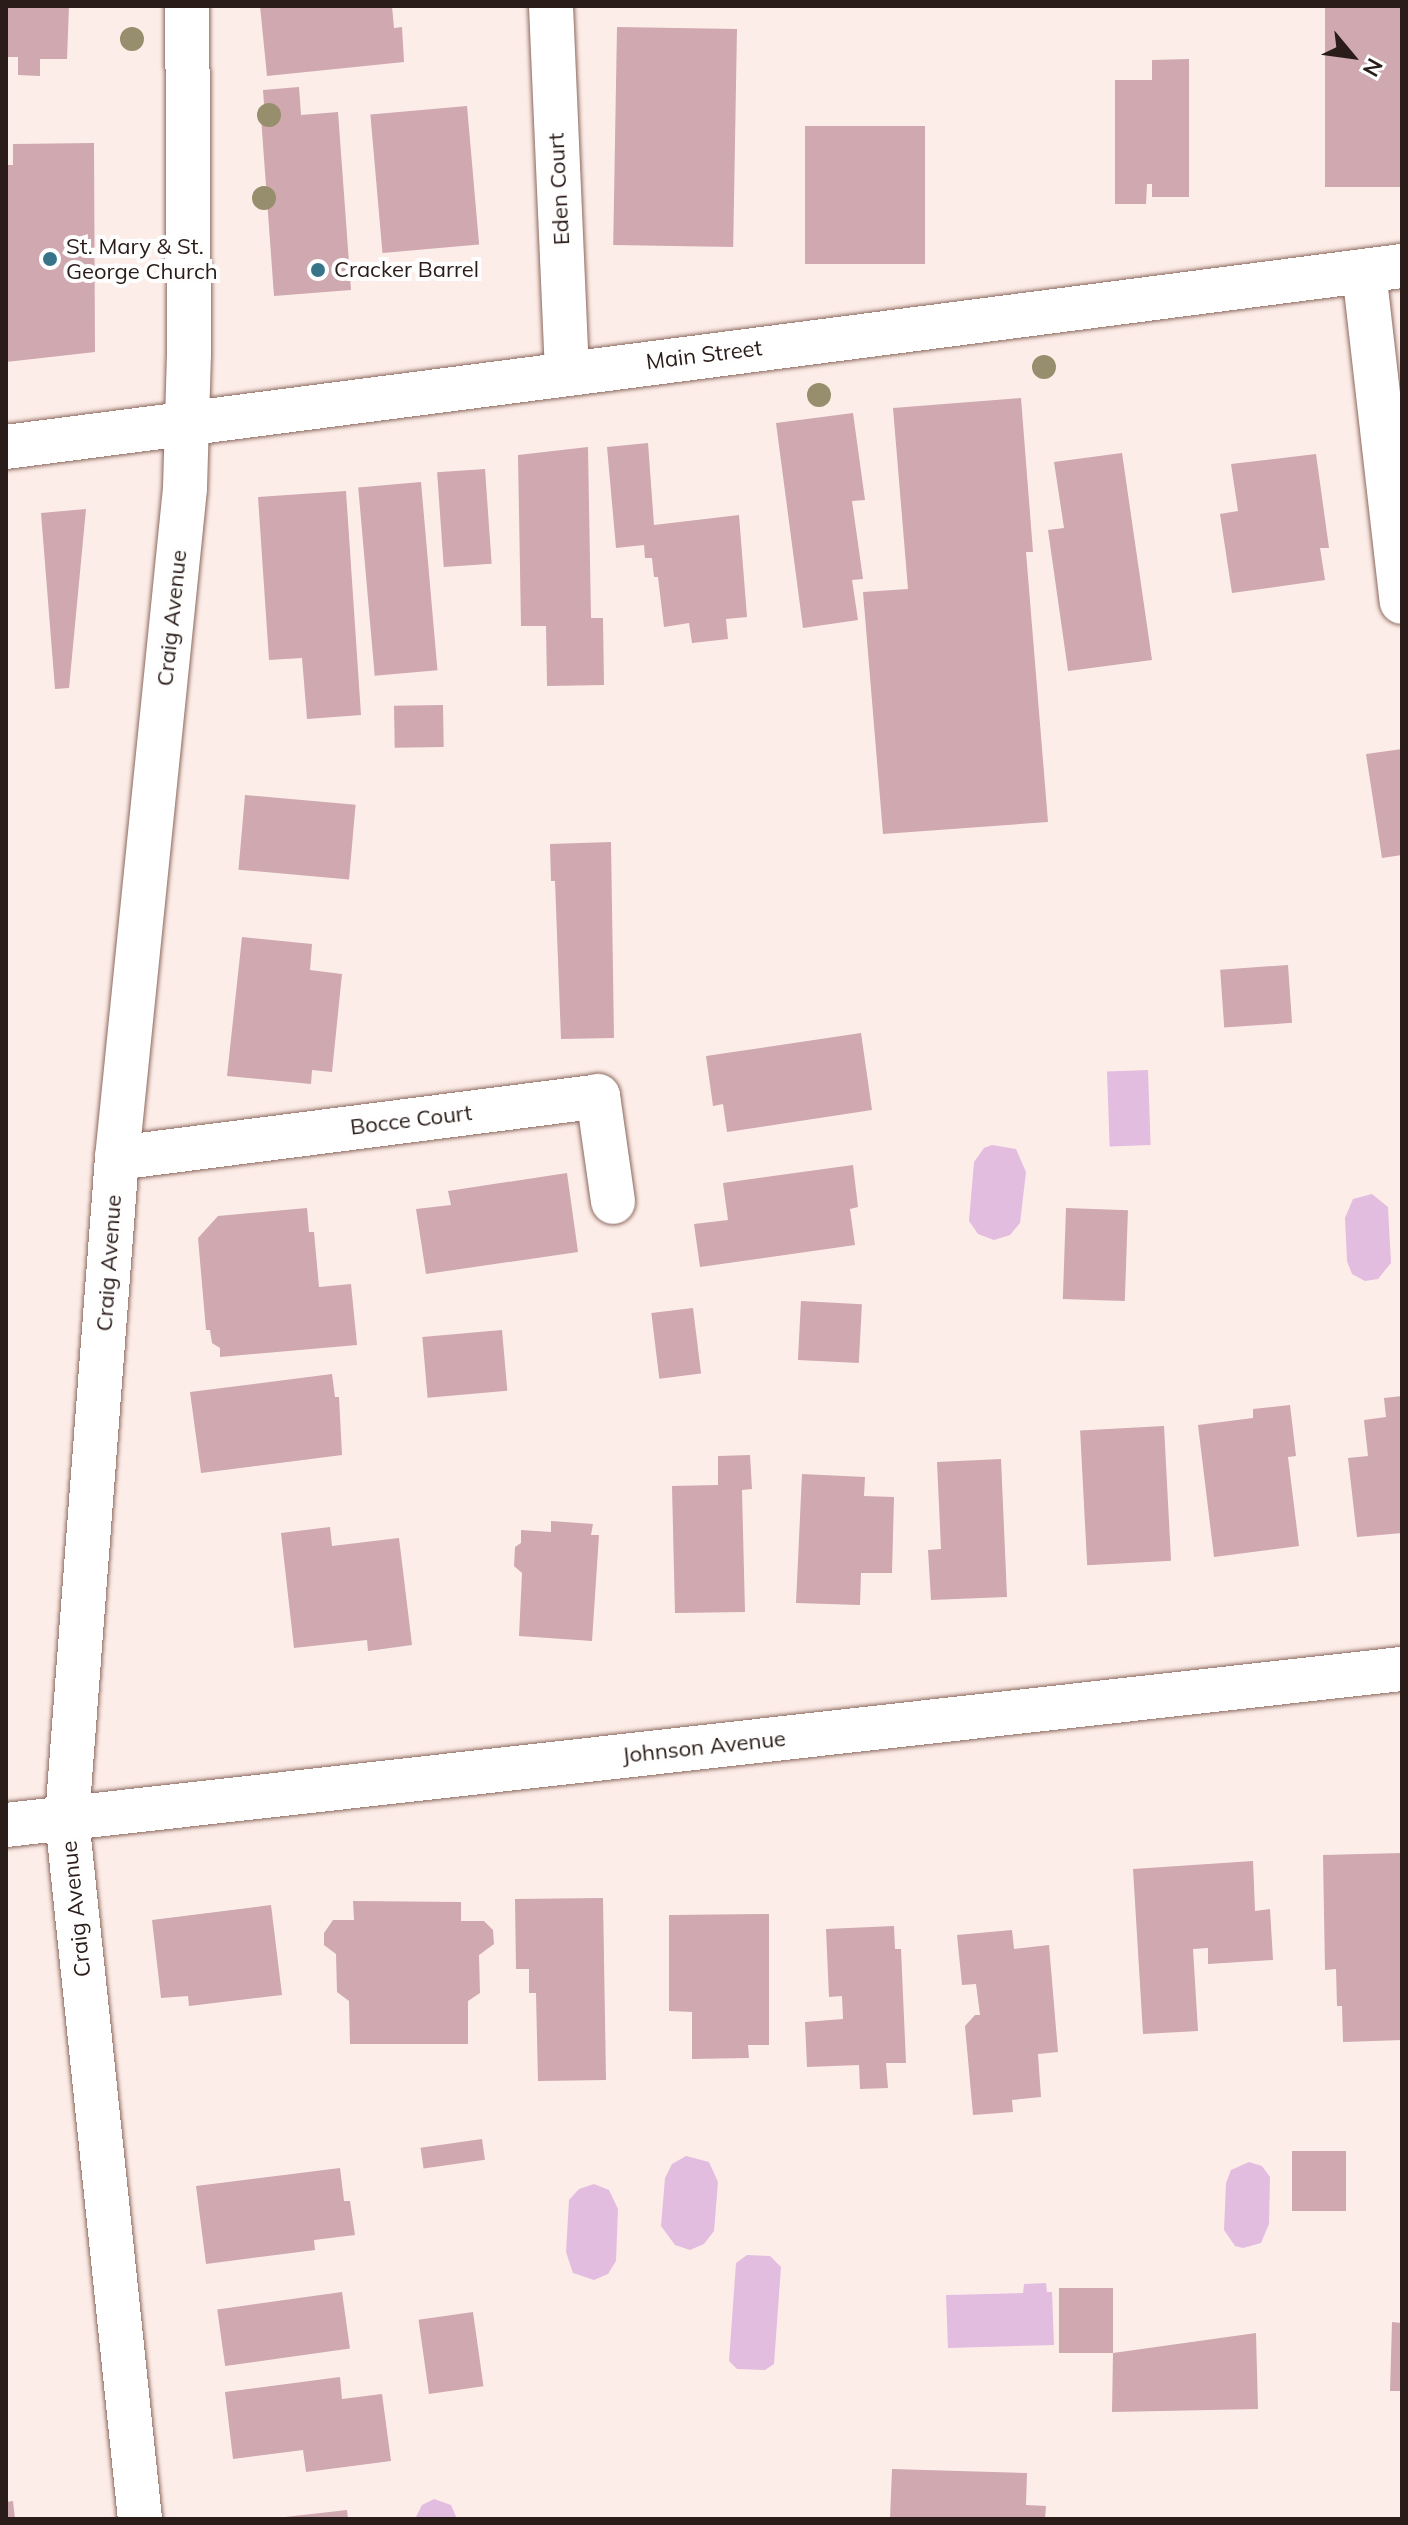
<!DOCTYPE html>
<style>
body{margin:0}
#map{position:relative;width:1408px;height:2525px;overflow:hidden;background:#fdede8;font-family:Mulish,sans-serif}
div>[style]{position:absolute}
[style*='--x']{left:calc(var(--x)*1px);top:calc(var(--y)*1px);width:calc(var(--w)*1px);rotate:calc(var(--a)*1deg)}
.water>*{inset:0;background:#e3bde0;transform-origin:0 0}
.building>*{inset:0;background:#cfa8b0;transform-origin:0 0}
.roads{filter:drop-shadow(0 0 2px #8a685d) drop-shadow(0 0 2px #8a685d)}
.minor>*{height:44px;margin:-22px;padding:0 22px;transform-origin:22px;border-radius:22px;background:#fff}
.trees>*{width:24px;height:24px;margin:-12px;border-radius:50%;background:#968e6c}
.dots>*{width:22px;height:22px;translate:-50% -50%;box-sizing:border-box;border:4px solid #fefefe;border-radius:50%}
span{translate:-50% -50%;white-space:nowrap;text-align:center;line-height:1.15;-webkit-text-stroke:8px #fefefe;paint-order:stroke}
.street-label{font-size:22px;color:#2a1c18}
.poi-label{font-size:22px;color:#2a1c18}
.left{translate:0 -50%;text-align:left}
.frame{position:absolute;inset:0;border:8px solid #2a1c18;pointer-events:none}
.north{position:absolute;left:1312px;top:16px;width:80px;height:80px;-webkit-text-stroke:6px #fefefe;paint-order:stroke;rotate:119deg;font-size:22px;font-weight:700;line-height:32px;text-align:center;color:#2a1c18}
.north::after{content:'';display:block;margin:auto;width:28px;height:36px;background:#2a1c18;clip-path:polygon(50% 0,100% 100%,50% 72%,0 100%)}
</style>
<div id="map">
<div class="water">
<i style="left:1148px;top:1070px;width:75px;height:41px;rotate:88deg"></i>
<i style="clip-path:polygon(992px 1145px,1016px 1149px,1026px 1172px,1020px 1223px,1010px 1235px,994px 1240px,978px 1234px,969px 1221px,974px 1162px,984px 1148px)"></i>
<i style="clip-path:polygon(1372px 1194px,1388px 1207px,1391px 1263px,1378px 1279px,1365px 1281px,1352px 1274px,1347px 1261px,1345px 1218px,1353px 1199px)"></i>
<i style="clip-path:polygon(686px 2156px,709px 2162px,718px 2182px,714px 2231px,704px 2244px,690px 2250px,675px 2245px,661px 2226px,665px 2178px,672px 2164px)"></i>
<i style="clip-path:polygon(1249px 2162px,1262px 2166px,1270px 2177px,1269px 2224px,1261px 2243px,1243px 2248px,1235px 2246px,1224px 2230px,1226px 2183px,1231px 2170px)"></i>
<i style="clip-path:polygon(594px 2184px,609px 2190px,618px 2209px,616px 2261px,608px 2274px,594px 2280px,573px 2273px,566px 2252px,569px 2200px,579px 2189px)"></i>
<i style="clip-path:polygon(747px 2255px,770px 2256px,781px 2267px,774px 2364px,765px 2370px,737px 2369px,729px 2361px,736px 2263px)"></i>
<i style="clip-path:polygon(1046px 2283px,1047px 2292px,1052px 2292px,1054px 2345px,948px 2348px,946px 2295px,1023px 2293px,1024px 2284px)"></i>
<i style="clip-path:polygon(434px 2499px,451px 2505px,457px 2519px,415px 2519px,422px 2505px)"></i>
</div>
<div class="building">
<i style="clip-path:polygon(6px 6px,69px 6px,67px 59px,40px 59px,40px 76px,18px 75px,18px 57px,6px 57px)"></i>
<i style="clip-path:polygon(260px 6px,392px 6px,394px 28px,402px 27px,404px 62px,267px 76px)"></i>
<i style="left:1325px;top:6px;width:77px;height:181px"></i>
<i style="left:617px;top:27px;width:120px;height:218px;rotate:1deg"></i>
<i style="clip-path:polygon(1189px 59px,1189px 197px,1152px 197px,1152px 184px,1147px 184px,1146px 204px,1115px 204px,1115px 80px,1152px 80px,1152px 60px)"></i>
<i style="clip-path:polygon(299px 87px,301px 115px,338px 112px,351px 290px,274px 296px,261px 117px,265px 118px,263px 90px)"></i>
<i style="left:467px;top:106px;width:139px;height:97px;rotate:85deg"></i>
<i style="left:805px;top:126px;width:120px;height:138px"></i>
<i style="clip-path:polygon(94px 143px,95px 352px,6px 362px,6px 165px,13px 165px,13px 144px)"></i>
<i style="clip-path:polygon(1021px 398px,1033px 552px,1026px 552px,1048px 822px,883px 834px,863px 592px,908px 589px,893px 408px)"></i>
<i style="clip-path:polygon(853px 413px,865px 500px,852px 501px,863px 579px,852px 580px,858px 620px,803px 628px,776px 423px)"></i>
<i style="clip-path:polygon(648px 443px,654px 525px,739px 515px,747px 617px,726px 619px,728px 639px,692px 643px,689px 623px,664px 627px,658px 577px,654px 577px,652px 558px,645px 558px,644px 545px,616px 548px,607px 447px)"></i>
<i style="clip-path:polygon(588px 447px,591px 618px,603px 618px,604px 685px,547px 686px,546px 626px,521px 626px,518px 455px)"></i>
<i style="clip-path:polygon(1122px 453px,1152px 660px,1068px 671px,1048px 530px,1064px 528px,1054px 462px)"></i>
<i style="clip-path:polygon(1316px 454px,1329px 548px,1320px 548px,1325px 580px,1232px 593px,1220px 514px,1238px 511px,1231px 464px)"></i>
<i style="left:485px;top:469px;width:95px;height:48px;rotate:86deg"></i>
<i style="left:421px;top:482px;width:189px;height:63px;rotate:85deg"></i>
<i style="clip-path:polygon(346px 491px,361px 715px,307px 719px,302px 658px,269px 660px,258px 497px)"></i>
<i style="clip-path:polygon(86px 509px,69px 688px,55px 689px,41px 513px)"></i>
<i style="left:443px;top:705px;width:42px;height:49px;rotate:89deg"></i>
<i style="clip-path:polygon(1402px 749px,1402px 855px,1382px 858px,1366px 754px)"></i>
<i style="left:245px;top:795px;width:111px;height:75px;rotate:5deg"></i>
<i style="clip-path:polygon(611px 842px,614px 1038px,561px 1039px,555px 881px,551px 881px,550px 844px)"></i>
<i style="clip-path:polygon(242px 937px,312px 944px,310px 970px,342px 974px,332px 1072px,312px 1070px,311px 1084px,227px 1076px)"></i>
<i style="left:1288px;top:965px;width:58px;height:68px;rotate:86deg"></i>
<i style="clip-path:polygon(861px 1033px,872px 1110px,727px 1132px,723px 1104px,713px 1106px,706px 1056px)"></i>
<i style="clip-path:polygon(853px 1165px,858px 1207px,850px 1209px,855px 1245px,700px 1267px,694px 1224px,728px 1220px,723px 1183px)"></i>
<i style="clip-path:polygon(567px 1173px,578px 1252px,426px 1274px,416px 1209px,451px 1205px,448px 1191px)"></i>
<i style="clip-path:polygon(307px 1208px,309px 1232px,314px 1232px,319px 1287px,351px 1284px,357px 1345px,220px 1357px,220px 1348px,212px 1343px,210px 1330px,206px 1330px,198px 1238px,218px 1216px)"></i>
<i style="left:1066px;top:1208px;width:62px;height:91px;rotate:2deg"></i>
<i style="left:801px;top:1301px;width:61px;height:59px;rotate:3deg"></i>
<i style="left:693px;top:1308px;width:66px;height:42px;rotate:83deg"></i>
<i style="left:502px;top:1330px;width:61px;height:80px;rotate:85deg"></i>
<i style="clip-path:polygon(332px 1374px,335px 1397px,339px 1397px,342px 1455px,201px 1473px,190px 1392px)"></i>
<i style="clip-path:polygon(1402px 1396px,1402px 1533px,1357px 1537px,1348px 1458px,1368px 1456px,1364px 1420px,1386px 1417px,1384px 1398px)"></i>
<i style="clip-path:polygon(1290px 1405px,1296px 1456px,1288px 1457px,1299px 1546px,1214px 1557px,1198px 1425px,1253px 1418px,1253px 1409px)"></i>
<i style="left:1164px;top:1426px;width:135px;height:84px;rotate:87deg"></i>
<i style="clip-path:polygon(750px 1455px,752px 1489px,742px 1490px,745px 1612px,675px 1613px,672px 1486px,718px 1485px,718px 1456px)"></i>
<i style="clip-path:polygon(1001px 1459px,1007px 1597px,931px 1600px,928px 1550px,941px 1549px,937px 1462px)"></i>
<i style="clip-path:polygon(802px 1474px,865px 1477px,864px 1496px,894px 1497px,892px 1573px,861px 1573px,860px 1605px,796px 1603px)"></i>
<i style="clip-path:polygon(551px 1521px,593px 1524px,591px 1535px,599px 1535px,592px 1641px,519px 1636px,522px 1573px,514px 1566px,515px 1547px,521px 1543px,521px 1530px,551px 1532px)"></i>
<i style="clip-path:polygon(330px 1527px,332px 1546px,399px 1538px,412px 1645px,368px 1651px,367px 1640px,294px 1648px,281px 1533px)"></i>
<i style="clip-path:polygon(1402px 1853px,1402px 2040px,1343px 2042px,1342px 2006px,1337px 2006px,1336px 1969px,1325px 1970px,1323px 1855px)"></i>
<i style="clip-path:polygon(1253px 1861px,1255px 1911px,1270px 1909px,1273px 1960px,1208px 1964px,1208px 1948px,1193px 1949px,1198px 2031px,1143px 2034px,1133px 1869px)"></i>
<i style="clip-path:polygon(603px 1898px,606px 2080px,538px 2081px,536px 1993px,529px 1993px,529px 1969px,516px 1969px,515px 1899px)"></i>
<i style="clip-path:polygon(353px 1901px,461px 1902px,461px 1921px,484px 1921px,493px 1930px,494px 1944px,479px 1955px,480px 1993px,468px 2001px,468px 2044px,350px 2044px,349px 2001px,337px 1992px,336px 1954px,324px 1945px,324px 1933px,333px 1920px,354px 1920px)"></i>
<i style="clip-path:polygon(271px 1905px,282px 1995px,189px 2006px,188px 1996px,161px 1998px,152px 1920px)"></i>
<i style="clip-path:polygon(769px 1914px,769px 2045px,748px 2045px,749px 2058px,692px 2059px,692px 2012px,669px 2011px,669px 1915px)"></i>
<i style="clip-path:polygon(894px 1926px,895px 1949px,901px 1949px,906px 2063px,886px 2063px,888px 2088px,860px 2089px,859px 2065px,807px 2067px,805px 2022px,843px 2019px,842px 1996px,829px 1997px,826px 1929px)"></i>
<i style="clip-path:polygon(1012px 1930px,1014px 1949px,1049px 1945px,1058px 2052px,1038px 2054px,1041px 2097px,1012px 2100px,1013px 2112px,973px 2115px,965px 2026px,975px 2015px,980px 2015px,976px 1984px,962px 1985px,957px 1935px)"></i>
<i style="left:482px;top:2139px;width:21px;height:62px;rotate:82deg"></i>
<i style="left:1292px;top:2151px;width:54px;height:60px"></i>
<i style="clip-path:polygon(340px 2168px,344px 2201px,350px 2201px,355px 2235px,314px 2240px,315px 2250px,206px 2264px,196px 2186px)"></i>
<i style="left:1113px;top:2288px;width:65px;height:54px;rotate:90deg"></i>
<i style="left:342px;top:2292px;width:57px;height:126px;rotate:82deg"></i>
<i style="left:473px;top:2312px;width:75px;height:55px;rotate:82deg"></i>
<i style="clip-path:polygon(1392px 2322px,1402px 2323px,1402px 2391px,1390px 2391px)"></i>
<i style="clip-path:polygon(1256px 2333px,1258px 2409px,1112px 2412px,1113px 2353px)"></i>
<i style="clip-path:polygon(340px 2377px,342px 2399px,382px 2394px,391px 2461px,306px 2472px,303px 2450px,233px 2459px,225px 2392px)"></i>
<i style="clip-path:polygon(892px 2469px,1027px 2473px,1026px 2505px,1046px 2506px,1045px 2519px,890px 2519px)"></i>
<i style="clip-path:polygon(13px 2501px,15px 2519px,6px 2519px,6px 2502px)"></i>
<i style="clip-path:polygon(347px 2510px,348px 2519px,285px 2519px,285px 2517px)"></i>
</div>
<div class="roads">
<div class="minor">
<i style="--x:551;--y:6;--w:366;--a:87.5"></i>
<i style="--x:1364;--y:271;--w:333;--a:83.5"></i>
<i style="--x:6;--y:447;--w:1408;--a:-7.39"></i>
<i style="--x:117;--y:1158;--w:485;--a:-7.3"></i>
<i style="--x:598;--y:1096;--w:107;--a:81.9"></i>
<i style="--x:6;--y:1825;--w:1405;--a:-6.38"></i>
<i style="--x:140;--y:2519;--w:705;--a:-95.95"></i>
<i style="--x:67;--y:1818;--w:662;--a:-85.67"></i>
<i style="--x:117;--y:1158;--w:673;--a:-84.2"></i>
<i style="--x:185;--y:488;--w:134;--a:-88.3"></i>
<i style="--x:189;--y:354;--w:348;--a:-90.3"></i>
</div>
</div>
<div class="trees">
<i style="left:132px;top:39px"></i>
<i style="left:269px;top:115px"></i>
<i style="left:264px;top:198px"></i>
<i style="left:1044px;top:367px"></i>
<i style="left:819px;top:395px"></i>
</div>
<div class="dots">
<i style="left:50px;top:259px;background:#37748a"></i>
<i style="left:318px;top:270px;background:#37748a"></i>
</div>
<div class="street-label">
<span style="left:559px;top:189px;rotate:-93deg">Eden Court</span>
<span style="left:704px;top:355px;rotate:-7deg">Main Street</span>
<span style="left:172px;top:618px;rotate:-84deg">Craig Avenue</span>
<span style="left:411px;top:1120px;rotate:-7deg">Bocce Court</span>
<span style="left:109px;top:1263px;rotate:-86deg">Craig Avenue</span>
<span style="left:704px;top:1747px;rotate:-6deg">Johnson Avenue</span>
<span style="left:76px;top:1909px;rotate:-96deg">Craig Avenue</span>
</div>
<div class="poi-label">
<span class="left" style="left:66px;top:259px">St. Mary &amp; St.<br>George Church</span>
<span class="left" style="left:334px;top:270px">Cracker Barrel</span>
</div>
<div class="frame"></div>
<div class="north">N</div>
</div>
